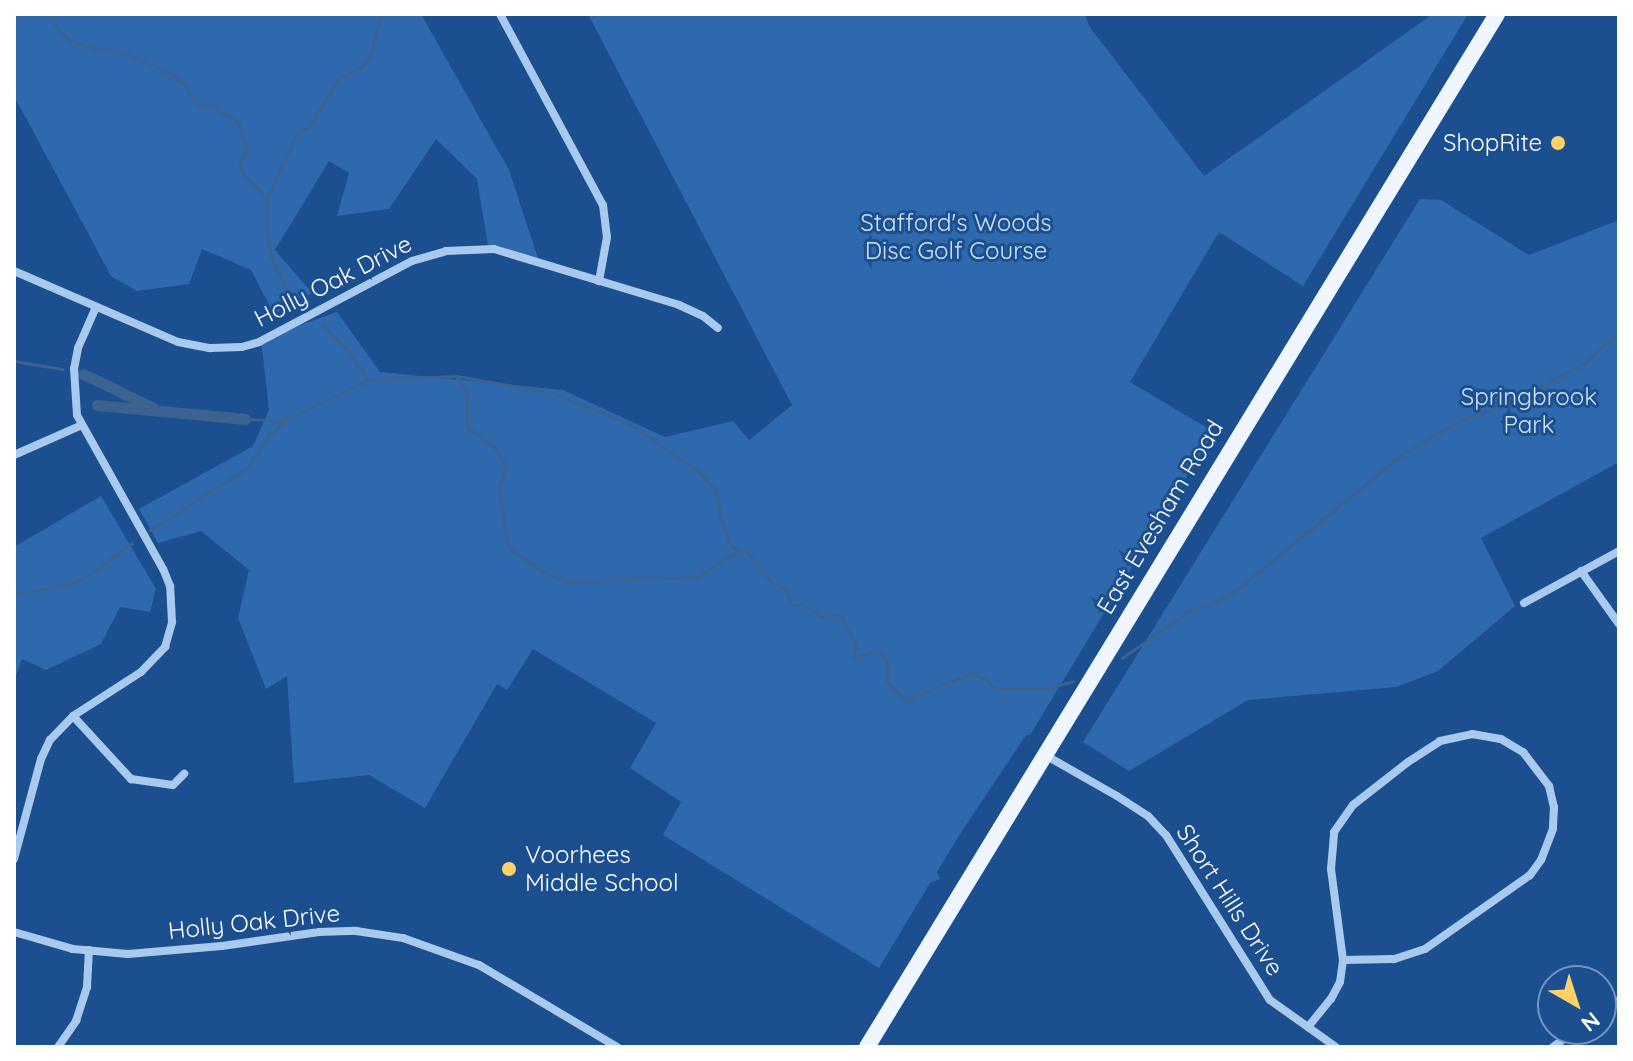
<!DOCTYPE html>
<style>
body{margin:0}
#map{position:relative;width:1633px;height:1061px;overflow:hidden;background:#1b4f8f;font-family:Quicksand,sans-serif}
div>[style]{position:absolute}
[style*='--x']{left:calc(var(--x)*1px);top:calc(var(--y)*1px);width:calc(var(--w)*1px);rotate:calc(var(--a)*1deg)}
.green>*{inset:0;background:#2e69ad}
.stream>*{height:3px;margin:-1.5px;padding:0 1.5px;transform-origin:1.5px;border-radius:1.5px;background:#3c6290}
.canal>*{height:11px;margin:-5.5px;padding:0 5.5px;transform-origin:5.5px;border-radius:5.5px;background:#3c6290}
.minor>*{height:8px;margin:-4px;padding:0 4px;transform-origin:4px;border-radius:4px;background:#a9c9ee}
.primary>*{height:16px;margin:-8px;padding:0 8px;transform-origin:8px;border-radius:8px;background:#f0f6ff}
.dots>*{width:22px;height:22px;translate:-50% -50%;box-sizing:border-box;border:4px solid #1b4f8f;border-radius:50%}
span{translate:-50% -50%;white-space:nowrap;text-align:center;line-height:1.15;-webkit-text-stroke:6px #1b4f8f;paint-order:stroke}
.poi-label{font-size:24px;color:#fff}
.right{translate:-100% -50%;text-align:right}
.left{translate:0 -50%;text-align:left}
.park-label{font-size:24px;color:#cfe3fa}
.street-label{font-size:24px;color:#fff}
.frame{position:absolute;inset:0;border:16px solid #fff;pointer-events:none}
.north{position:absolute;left:1537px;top:965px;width:80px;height:80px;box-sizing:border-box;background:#1b4f8f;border:2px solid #7695bc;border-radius:50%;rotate:141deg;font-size:22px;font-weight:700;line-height:32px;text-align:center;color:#fff}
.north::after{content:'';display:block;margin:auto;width:28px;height:36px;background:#ffd166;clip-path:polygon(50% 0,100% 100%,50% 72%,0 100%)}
</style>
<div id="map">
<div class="green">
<i style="clip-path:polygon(14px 14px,421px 14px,509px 170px,539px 261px,489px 252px,477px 179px,436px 139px,389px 209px,337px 216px,349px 173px,329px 161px,275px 250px,312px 293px,274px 314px,251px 270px,202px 249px,189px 284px,137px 291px,111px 276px,14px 96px)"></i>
<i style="clip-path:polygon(588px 14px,1085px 14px,1089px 26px,1204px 176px,1433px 14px,1468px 14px,1303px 286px,1219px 232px,1130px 382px,1214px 432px,1030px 735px,1026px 735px,960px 834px,937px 872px,940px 879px,930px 883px,879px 968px,663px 835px,681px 802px,630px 768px,656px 723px,533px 649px,507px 690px,497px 684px,425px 808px,369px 775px,294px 783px,287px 676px,266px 689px,238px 618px,249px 570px,201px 531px,158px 543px,139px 509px,253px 446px,269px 410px,261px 339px,337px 312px,380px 372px,563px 390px,665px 437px,733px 421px,749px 440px,792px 405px)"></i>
<i style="clip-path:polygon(1420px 199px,1441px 200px,1529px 255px,1619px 220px,1619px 462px,1481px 538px,1515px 606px,1438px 671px,1396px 687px,1248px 700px,1129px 771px,1083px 742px)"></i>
<i style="clip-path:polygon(101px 496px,156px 589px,150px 612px,120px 607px,101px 644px,46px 670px,22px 659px,14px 681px,14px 547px)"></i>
</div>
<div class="stream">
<i style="--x:48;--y:14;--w:23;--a:56"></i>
<i style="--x:61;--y:33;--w:13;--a:39"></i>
<i style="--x:71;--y:41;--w:27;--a:20"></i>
<i style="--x:96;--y:50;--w:29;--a:4"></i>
<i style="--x:125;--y:52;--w:51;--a:25.6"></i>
<i style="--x:171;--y:74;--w:15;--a:37"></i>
<i style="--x:183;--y:83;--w:27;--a:54"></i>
<i style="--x:199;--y:105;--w:14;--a:8"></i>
<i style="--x:213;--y:107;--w:29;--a:31"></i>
<i style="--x:238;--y:122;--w:30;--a:73"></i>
<i style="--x:247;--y:151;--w:11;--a:128"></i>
<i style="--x:240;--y:160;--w:13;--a:81"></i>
<i style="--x:242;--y:173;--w:36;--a:46"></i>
<i style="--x:302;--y:308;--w:16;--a:-137"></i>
<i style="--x:290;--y:297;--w:44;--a:-115.4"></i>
<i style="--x:271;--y:257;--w:34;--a:-98"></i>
<i style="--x:266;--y:223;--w:24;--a:-88"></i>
<i style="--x:267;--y:199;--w:73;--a:-65.9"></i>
<i style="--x:297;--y:132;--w:13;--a:-23"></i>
<i style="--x:309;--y:127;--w:56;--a:-58.9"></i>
<i style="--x:338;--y:79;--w:27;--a:-28"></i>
<i style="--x:362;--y:66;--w:13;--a:-51"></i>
<i style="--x:370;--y:56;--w:43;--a:-75.3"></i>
<i style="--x:323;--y:325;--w:31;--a:45"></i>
<i style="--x:345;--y:347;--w:40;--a:55.1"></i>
<i style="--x:14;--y:361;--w:49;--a:9.5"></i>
<i style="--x:456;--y:376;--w:20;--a:57"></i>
<i style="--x:467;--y:393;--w:34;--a:90"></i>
<i style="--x:467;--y:427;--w:32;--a:36"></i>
<i style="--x:493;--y:446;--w:24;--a:57"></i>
<i style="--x:506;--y:466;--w:23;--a:108"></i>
<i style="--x:499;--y:488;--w:60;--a:81.3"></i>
<i style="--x:508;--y:547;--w:43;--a:35.5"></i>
<i style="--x:543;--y:572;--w:26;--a:21"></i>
<i style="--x:567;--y:581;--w:129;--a:-1.8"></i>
<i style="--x:696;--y:577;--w:48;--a:-31.4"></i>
<i style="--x:245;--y:419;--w:33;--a:2"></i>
<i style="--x:278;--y:420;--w:18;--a:-16"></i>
<i style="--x:295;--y:415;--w:81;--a:-25.6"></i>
<i style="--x:368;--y:380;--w:88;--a:-2.6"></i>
<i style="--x:456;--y:376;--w:94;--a:9.8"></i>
<i style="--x:549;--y:392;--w:87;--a:21.6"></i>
<i style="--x:630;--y:424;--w:85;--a:34.4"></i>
<i style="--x:700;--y:472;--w:27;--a:51"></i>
<i style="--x:717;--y:493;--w:24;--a:83"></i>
<i style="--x:720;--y:517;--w:31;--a:69"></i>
<i style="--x:731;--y:546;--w:19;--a:25"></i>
<i style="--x:748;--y:554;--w:35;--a:50"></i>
<i style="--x:771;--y:581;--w:17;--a:28"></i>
<i style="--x:786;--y:589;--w:16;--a:68"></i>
<i style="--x:792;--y:604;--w:11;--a:5"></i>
<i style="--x:803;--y:605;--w:23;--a:31"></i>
<i style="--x:823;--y:617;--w:14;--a:-12"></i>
<i style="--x:837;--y:614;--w:5;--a:37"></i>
<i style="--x:841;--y:617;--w:30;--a:62"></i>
<i style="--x:855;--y:643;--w:15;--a:94"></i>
<i style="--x:854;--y:658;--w:22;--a:-18"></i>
<i style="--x:875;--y:651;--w:9;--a:27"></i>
<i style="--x:883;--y:655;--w:8;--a:60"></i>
<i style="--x:887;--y:662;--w:20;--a:90"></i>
<i style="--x:887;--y:682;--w:25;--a:45"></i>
<i style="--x:905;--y:700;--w:69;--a:-22.1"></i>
<i style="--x:969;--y:674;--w:16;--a:15"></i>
<i style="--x:984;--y:678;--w:12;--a:48"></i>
<i style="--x:992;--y:687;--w:8;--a:14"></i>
<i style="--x:1000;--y:689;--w:44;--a:0"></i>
<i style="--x:1044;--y:689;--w:30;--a:-15"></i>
<i style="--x:150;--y:530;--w:115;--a:-32.6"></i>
<i style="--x:247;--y:468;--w:40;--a:-56"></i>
<i style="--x:269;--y:435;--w:23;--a:-43"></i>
<i style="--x:14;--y:594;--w:54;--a:-9.6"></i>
<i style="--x:67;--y:585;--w:19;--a:-21"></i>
<i style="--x:85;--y:578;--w:59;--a:-36.7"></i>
<i style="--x:1122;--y:658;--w:85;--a:-35"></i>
<i style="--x:1192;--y:609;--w:16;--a:-14"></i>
<i style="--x:1208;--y:605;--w:29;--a:-27"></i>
<i style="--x:1234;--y:592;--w:220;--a:-39.3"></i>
<i style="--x:1404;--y:453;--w:66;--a:-30.1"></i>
<i style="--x:1461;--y:420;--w:41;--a:-18.4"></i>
<i style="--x:1500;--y:407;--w:94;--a:-27.1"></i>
<i style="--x:1584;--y:364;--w:47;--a:-42.4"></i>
</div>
<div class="canal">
<i style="--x:83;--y:374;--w:79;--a:25.6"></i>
<i style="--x:97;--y:405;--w:149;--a:5.4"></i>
</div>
<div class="minor">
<i style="--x:500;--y:14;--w:217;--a:61.7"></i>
<i style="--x:603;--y:205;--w:32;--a:83"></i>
<i style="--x:607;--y:237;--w:45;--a:100.3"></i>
<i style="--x:14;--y:271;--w:179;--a:23.4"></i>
<i style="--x:178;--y:342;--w:33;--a:11"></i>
<i style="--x:210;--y:348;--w:32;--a:-2"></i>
<i style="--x:242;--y:347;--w:18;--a:-16"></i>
<i style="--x:259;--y:342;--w:173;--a:-27.9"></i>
<i style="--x:412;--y:261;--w:35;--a:-16"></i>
<i style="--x:446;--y:251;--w:48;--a:-2.4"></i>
<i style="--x:494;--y:249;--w:193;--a:16.8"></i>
<i style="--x:679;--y:305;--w:26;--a:25"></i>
<i style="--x:703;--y:316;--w:19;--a:39"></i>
<i style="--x:14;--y:455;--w:74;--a:-23.8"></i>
<i style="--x:1581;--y:571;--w:65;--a:54.4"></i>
<i style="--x:1524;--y:603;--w:108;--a:-28.7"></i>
<i style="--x:73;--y:716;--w:86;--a:47.4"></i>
<i style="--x:131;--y:779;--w:42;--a:8.1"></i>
<i style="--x:173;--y:785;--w:16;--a:-45"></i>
<i style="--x:1472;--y:734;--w:29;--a:10"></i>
<i style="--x:1501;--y:739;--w:26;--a:31"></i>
<i style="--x:1523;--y:752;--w:43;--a:52.6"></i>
<i style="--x:1549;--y:786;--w:22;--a:77"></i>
<i style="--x:1554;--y:807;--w:22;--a:93"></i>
<i style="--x:1553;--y:829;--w:33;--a:111"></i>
<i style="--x:1541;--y:860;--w:19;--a:126"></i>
<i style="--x:1530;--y:875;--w:128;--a:144.8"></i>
<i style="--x:1425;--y:949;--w:33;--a:162"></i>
<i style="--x:1394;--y:959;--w:51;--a:178.9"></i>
<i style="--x:1343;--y:960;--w:92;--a:-97.5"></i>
<i style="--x:1331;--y:869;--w:37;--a:-85"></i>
<i style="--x:1334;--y:832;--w:33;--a:-55"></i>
<i style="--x:1353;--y:805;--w:70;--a:-38"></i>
<i style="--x:1408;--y:762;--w:38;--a:-33"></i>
<i style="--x:1440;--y:741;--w:33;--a:-12"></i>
<i style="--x:1045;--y:755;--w:83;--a:29.7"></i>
<i style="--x:1117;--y:796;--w:37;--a:33"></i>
<i style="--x:1148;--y:816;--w:26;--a:47"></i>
<i style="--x:1166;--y:835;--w:195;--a:57.8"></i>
<i style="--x:1270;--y:1000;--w:81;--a:35.5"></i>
<i style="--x:14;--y:859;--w:104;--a:-74.9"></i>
<i style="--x:41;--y:759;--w:21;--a:-65"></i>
<i style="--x:50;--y:740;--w:33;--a:-46"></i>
<i style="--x:73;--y:716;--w:81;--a:-32.9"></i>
<i style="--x:141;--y:672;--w:35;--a:-46"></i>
<i style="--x:165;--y:647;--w:26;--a:-74"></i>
<i style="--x:172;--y:622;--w:36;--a:-93"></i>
<i style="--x:170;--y:586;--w:18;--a:-112"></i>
<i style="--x:163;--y:569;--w:176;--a:-119.2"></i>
<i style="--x:77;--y:415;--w:46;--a:-93.7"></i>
<i style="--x:74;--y:369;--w:21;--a:-79"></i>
<i style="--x:78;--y:348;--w:45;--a:-66.3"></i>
<i style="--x:14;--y:932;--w:61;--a:16.1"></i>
<i style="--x:73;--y:949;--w:55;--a:5.2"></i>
<i style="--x:128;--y:954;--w:94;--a:-4.9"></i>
<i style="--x:222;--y:946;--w:98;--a:-8.2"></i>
<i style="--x:319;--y:932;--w:37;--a:-2"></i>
<i style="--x:356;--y:931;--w:48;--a:8.5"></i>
<i style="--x:403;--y:938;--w:81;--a:19.6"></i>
<i style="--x:479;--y:965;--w:161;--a:30.7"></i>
<i style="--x:1601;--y:1011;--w:21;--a:-31"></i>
<i style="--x:1308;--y:1027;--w:36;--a:-51"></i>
<i style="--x:1331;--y:999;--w:19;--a:-62"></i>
<i style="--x:1340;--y:982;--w:22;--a:-82"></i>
<i style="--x:58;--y:1047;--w:32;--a:-55"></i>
<i style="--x:76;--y:1021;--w:36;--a:-72"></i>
<i style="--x:87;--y:987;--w:37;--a:-87"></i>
<i style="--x:1553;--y:1047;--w:30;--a:-37"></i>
</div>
<div class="primary">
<i style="--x:867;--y:1047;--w:1210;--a:-58.62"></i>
</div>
<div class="dots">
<i style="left:1558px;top:143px;background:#ffd166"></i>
<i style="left:509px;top:869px;background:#ffd166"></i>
</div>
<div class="poi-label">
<span class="right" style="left:1542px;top:143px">ShopRite</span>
<span class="left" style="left:525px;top:869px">Voorhees<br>Middle School</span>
</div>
<div class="park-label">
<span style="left:956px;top:237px">Stafford's Woods<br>Disc Golf Course</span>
<span style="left:1529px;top:411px">Springbrook<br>Park</span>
</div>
<div class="street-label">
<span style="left:333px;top:281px;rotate:-27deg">Holly Oak Drive</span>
<span style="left:1160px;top:517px;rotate:-59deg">East Evesham Road</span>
<span style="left:1230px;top:900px;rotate:57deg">Short Hills Drive</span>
<span style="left:254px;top:922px;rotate:-6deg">Holly Oak Drive</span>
</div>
<div class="frame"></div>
<div class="north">N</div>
</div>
